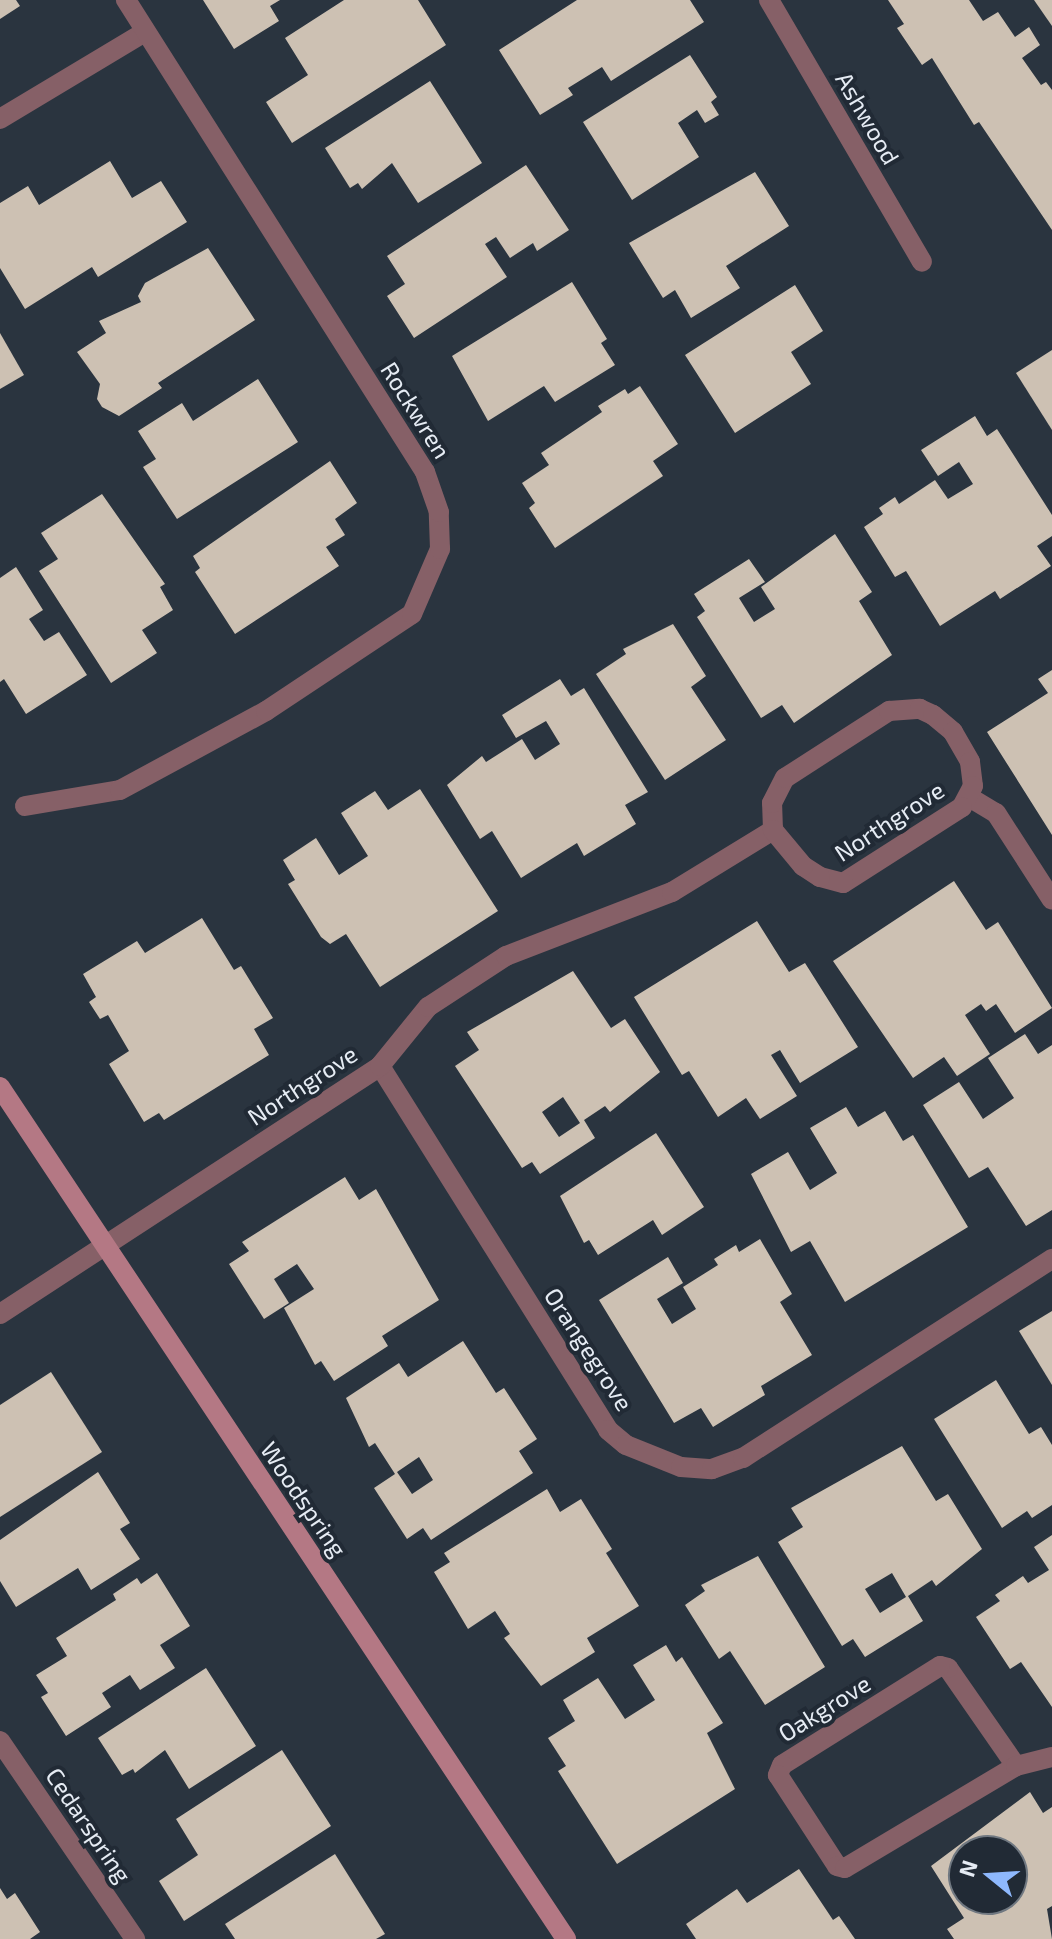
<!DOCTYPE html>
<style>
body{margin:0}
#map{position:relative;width:1052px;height:1939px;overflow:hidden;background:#2a343f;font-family:"Exo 2",sans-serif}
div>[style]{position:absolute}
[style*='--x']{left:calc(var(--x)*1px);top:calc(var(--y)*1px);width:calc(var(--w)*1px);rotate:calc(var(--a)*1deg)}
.building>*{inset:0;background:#cdc1b3}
.lane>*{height:20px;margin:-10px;padding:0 10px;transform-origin:10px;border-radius:10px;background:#866067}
.street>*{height:20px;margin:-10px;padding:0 10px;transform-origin:10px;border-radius:10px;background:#866067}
.secondary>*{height:20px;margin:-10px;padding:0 10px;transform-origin:10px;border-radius:10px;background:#b47884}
span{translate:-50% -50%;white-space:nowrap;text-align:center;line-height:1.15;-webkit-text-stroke:8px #212a35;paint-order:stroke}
.street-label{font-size:24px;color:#e6ecf4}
.north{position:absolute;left:948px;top:1835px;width:80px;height:80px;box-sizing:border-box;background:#212a35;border:2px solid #707881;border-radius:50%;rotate:288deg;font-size:22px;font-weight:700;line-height:32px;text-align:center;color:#e6ecf4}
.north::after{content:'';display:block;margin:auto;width:28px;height:36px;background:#8eb8fd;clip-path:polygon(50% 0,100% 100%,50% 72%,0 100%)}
</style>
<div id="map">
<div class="building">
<i style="clip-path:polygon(0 0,16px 0,20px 6px,0 19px)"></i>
<i style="clip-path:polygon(203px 0,280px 0,270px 6px,279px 21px,234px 49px)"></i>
<i style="clip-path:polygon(344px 0,418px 0,446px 45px,292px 143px,266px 102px,308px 75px,285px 38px)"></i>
<i style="clip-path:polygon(577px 0,690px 0,704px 22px,611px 81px,602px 67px,568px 88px,573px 95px,540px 115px,499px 50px)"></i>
<i style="clip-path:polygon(888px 0,969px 0,983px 21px,998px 12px,1015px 37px,1029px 27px,1040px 45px,1022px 58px,1041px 85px,1046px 82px,1052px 90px,1052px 230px,979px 122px,974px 125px,932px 58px,922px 65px,897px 28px,904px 24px)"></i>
<i style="clip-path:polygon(1034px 0,1052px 0,1052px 26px)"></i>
<i style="clip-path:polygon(690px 55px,717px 97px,711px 102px,719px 115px,705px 123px,697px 110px,678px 123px,699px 157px,632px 200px,583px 122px)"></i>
<i style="clip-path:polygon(430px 81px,482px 163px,418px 203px,392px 163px,362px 189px,358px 183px,350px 188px,325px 148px)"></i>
<i style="clip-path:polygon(110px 161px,132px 198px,161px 181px,187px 222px,98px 277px,92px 267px,25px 309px,0 268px,0 203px,28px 186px,39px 205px)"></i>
<i style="clip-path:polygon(526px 165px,569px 230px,537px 251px,533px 243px,510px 258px,496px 237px,485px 244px,507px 277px,414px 338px,387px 296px,405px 284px,387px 256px)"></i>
<i style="clip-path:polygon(755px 172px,789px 226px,726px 266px,740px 288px,691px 318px,675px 290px,663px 298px,629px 243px)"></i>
<i style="clip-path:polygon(208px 248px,255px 320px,158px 383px,162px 388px,119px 416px,102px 407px,97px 399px,100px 384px,77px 352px,106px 333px,99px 321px,141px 302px,138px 296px,145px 283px)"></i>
<i style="clip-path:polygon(572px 282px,607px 339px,601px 343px,615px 365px,555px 402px,544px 386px,488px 421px,452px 356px)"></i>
<i style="clip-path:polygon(795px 285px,823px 331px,791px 352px,811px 384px,735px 433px,685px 355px)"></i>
<i style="clip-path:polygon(0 333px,24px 375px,0 389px)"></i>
<i style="clip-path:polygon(1052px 350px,1052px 430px,1016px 373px)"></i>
<i style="clip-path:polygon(258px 379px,298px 442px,177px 519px,143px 467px,156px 459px,138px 431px,182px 403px,193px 421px)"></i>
<i style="clip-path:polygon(640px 386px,678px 444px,653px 461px,663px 476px,555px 548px,529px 508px,535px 503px,522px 483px,549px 465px,541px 453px,602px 412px,598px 406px,625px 389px,628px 394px)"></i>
<i style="clip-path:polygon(975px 416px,987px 436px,997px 429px,1052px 515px,1052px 536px,1037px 546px,1051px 566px,1000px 599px,995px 591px,940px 626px,906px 571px,895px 577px,864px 527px,883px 514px,879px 508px,895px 497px,899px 504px,935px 480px,948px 499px,973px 484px,959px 462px,938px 476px,921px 450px)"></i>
<i style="clip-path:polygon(330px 461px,357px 503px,335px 519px,345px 535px,326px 547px,339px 566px,235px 634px,195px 572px,200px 568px,193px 556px)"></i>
<i style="clip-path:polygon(102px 494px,165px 584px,160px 587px,173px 610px,142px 630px,157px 653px,111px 683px,39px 571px,58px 559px,41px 533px)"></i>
<i style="clip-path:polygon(835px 534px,872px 592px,859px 601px,892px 655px,794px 723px,782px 705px,761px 718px,697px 617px,705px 611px,694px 594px,749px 559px,765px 582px,739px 598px,754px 622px,775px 609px,761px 587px)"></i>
<i style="clip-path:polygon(16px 567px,43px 610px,29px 619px,44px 641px,59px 632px,87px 675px,26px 714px,4px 679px,0 682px,0 578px)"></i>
<i style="clip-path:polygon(673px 624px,706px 676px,691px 687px,726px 740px,665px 780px,596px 674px,626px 654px,623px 649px)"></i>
<i style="clip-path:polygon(1052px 670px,1052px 835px,987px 732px,1048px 693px,1038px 679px)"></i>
<i style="clip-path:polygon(560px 679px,571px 696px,584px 688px,648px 792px,625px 805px,636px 824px,584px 856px,577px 843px,521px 878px,492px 831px,480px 839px,447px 785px,482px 756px,486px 762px,522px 739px,535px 760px,560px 744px,546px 721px,516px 738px,502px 715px)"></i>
<i style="clip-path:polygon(420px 789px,498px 911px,380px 987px,346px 934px,330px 944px,321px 937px,288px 884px,295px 880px,283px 860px,316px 838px,339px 875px,368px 856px,341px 813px,375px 791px,388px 810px)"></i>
<i style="clip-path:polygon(954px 881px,986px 930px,998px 922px,1052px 1008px,1015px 1033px,996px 1004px,986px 1011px,981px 1004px,965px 1015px,990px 1054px,957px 1076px,944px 1057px,913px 1078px,833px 961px)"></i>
<i style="clip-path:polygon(202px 918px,234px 970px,241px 966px,273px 1018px,254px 1029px,269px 1055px,164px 1120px,159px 1113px,144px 1122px,109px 1064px,129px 1051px,108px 1015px,100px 1019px,89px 1002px,96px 997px,83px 974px,137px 941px,145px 953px)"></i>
<i style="clip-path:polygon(757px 921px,789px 972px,805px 963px,858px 1047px,800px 1083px,780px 1050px,771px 1055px,797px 1096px,760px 1119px,746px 1098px,718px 1117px,689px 1071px,682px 1075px,634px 997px)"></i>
<i style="clip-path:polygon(evenodd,573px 971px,611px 1028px,625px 1019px,660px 1072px,610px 1112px,605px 1106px,584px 1120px,595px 1138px,540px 1174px,532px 1162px,522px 1168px,455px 1066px,479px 1050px,467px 1032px,573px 971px,563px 1097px,580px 1123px,559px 1137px,542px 1112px,563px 1097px)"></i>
<i style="clip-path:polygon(1025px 1034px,1038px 1054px,1052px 1045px,1052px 1210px,1026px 1226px,988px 1167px,969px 1178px,923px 1105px,959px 1082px,983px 1119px,1014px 1098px,988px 1058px)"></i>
<i style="clip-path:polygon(846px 1107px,858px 1127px,885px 1111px,903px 1141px,913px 1135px,968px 1227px,845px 1302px,810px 1241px,791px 1252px,751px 1174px,788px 1152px,810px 1190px,837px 1173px,810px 1128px)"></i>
<i style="clip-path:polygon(656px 1133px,704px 1207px,662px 1235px,653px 1220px,598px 1255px,589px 1240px,584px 1243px,560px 1196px)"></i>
<i style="clip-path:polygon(345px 1177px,359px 1200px,376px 1189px,439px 1300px,382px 1336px,388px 1346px,334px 1381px,321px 1361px,315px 1365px,284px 1308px,314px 1289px,297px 1264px,274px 1279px,289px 1303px,264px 1319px,229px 1264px,249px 1251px,242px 1242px)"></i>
<i style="clip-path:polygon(760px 1239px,792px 1294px,780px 1302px,812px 1355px,761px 1386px,765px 1395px,713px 1427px,701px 1408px,674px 1423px,599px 1300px,668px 1257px,683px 1283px,657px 1299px,672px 1324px,696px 1309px,683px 1287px,718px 1265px,714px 1259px,736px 1245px,739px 1252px)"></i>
<i style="clip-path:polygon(1052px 1311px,1052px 1385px,1019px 1331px)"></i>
<i style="clip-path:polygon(evenodd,463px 1341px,496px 1393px,504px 1388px,537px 1439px,519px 1451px,533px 1473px,431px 1540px,423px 1528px,407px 1539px,374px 1488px,395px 1474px,375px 1443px,369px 1447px,346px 1398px,399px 1363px,408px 1377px,463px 1341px,419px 1457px,433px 1480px,412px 1494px,397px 1472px,419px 1457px)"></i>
<i style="clip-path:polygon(51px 1372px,102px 1452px,0 1517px,0 1405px)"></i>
<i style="clip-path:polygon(996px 1380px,1029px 1434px,1041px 1427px,1052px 1445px,1052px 1505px,1032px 1518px,1027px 1511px,1002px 1528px,934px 1419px)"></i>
<i style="clip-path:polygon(evenodd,902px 1446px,936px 1501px,948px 1494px,982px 1549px,936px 1586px,932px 1580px,908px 1596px,923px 1621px,865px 1657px,853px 1639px,842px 1646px,778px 1542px,803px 1527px,791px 1508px,902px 1446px,892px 1573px,906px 1597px,880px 1613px,865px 1589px,892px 1573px)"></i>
<i style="clip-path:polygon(98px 1472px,130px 1523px,120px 1529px,140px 1559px,91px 1590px,78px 1568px,16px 1607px,0 1581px,0 1540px)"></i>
<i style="clip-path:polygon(547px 1489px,560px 1512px,581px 1499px,612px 1549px,606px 1553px,639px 1606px,587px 1638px,595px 1652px,541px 1686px,504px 1638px,510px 1634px,495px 1611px,468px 1629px,434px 1572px,450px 1562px,444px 1553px)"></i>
<i style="clip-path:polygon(1052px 1535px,1052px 1707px,1021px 1662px,1010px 1669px,976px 1617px,1000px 1601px,995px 1595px,1023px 1576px,1028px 1583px,1049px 1570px,1034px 1547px)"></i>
<i style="clip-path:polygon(758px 1556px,825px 1667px,765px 1705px,730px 1651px,719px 1659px,685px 1605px,705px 1591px,701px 1585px)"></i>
<i style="clip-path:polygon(157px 1573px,190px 1626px,160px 1645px,175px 1668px,140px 1690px,130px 1675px,102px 1693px,111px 1707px,66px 1736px,41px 1697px,48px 1693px,36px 1675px,67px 1656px,56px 1638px,116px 1600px,113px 1594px,137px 1578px,141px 1584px)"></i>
<i style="clip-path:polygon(666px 1645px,676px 1662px,682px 1657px,723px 1723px,707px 1733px,735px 1789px,617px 1864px,558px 1771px,566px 1766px,548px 1738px,575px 1721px,563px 1700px,598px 1678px,625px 1719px,655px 1700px,633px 1665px)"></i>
<i style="clip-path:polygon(206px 1668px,256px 1746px,189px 1789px,165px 1750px,135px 1773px,133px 1769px,122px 1775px,98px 1738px)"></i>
<i style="clip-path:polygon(282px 1750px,331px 1826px,184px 1921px,159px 1881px,198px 1855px,176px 1819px)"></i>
<i style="clip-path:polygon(evenodd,1030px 1792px,1043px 1813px,1052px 1807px,1052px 1906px,1047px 1909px,1052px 1939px,954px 1939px,947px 1929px,964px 1918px,931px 1866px,1030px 1792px,964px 1851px,1012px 1851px,1012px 1899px,964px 1899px,964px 1851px)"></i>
<i style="clip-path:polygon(335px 1854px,385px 1934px,376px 1939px,235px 1939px,225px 1924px)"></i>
<i style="clip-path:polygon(799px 1869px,833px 1920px,839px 1916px,855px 1939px,696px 1939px,686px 1924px,737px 1889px,747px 1903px)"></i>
<i style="clip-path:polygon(0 1888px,7px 1899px,15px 1893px,40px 1932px,30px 1939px,0 1939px)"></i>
</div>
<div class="lane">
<i style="--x:969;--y:797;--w:31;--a:31"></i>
<i style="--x:996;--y:813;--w:103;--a:57.2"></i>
</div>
<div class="street">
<i style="--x:769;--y:0;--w:303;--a:59.7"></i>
<i style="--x:0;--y:119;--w:169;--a:-31"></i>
<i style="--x:25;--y:806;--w:96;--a:-9.6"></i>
<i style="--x:120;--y:790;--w:166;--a:-28.4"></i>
<i style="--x:266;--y:711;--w:175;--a:-33.6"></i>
<i style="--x:412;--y:614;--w:71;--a:-66.7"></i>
<i style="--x:440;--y:549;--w:37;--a:-92"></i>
<i style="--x:439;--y:512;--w:42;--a:-109.3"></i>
<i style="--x:425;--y:472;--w:559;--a:-122.35"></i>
<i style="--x:380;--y:1066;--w:430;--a:57.9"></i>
<i style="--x:608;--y:1430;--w:23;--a:40"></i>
<i style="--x:626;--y:1445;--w:59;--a:21.8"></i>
<i style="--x:681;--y:1467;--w:31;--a:4"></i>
<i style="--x:712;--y:1469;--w:33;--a:-20"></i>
<i style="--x:743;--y:1458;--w:368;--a:-32.8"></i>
<i style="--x:0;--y:1314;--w:454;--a:-33.1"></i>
<i style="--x:380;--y:1066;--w:76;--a:-50.9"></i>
<i style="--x:428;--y:1007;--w:93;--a:-33.2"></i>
<i style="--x:506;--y:956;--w:178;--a:-21.1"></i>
<i style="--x:672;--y:892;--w:119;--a:-31.5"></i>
<i style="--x:773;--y:830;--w:27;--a:-92"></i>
<i style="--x:772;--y:803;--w:28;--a:-63"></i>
<i style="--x:785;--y:778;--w:124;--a:-32.8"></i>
<i style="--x:889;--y:711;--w:31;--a:-4"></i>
<i style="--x:920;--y:709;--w:14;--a:25"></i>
<i style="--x:933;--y:715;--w:26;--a:40"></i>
<i style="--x:953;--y:732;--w:34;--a:60"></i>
<i style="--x:970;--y:762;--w:24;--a:83"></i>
<i style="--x:973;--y:786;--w:24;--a:118"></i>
<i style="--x:962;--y:807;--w:141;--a:147.4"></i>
<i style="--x:843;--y:883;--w:24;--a:-165"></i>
<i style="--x:820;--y:877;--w:20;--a:-147"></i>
<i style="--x:803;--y:866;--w:47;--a:-129.8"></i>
<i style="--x:0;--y:1741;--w:240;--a:55.7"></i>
<i style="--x:1016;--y:1766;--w:119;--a:-124.8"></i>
<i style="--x:948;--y:1668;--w:8;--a:-166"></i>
<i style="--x:940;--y:1666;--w:186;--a:147.9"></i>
<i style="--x:782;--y:1765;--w:11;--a:112"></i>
<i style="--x:778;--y:1775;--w:108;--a:57"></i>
<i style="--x:837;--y:1866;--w:8;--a:14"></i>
<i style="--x:845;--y:1868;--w:199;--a:-30.8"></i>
<i style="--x:1016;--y:1766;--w:37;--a:-14"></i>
</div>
<div class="secondary">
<i style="--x:0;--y:1087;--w:1023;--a:56.4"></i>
</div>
<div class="street-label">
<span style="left:868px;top:118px;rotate:60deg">Ashwood</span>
<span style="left:416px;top:410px;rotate:58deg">Rockwren</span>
<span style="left:889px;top:821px;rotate:-33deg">Northgrove</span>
<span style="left:302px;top:1085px;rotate:-33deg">Northgrove</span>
<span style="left:589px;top:1349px;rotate:57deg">Orangegrove</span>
<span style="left:304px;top:1499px;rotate:56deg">Woodspring</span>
<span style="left:824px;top:1708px;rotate:-32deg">Oakgrove</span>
<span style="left:89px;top:1825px;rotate:56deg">Cedarspring</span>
</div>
<div class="north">N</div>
</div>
